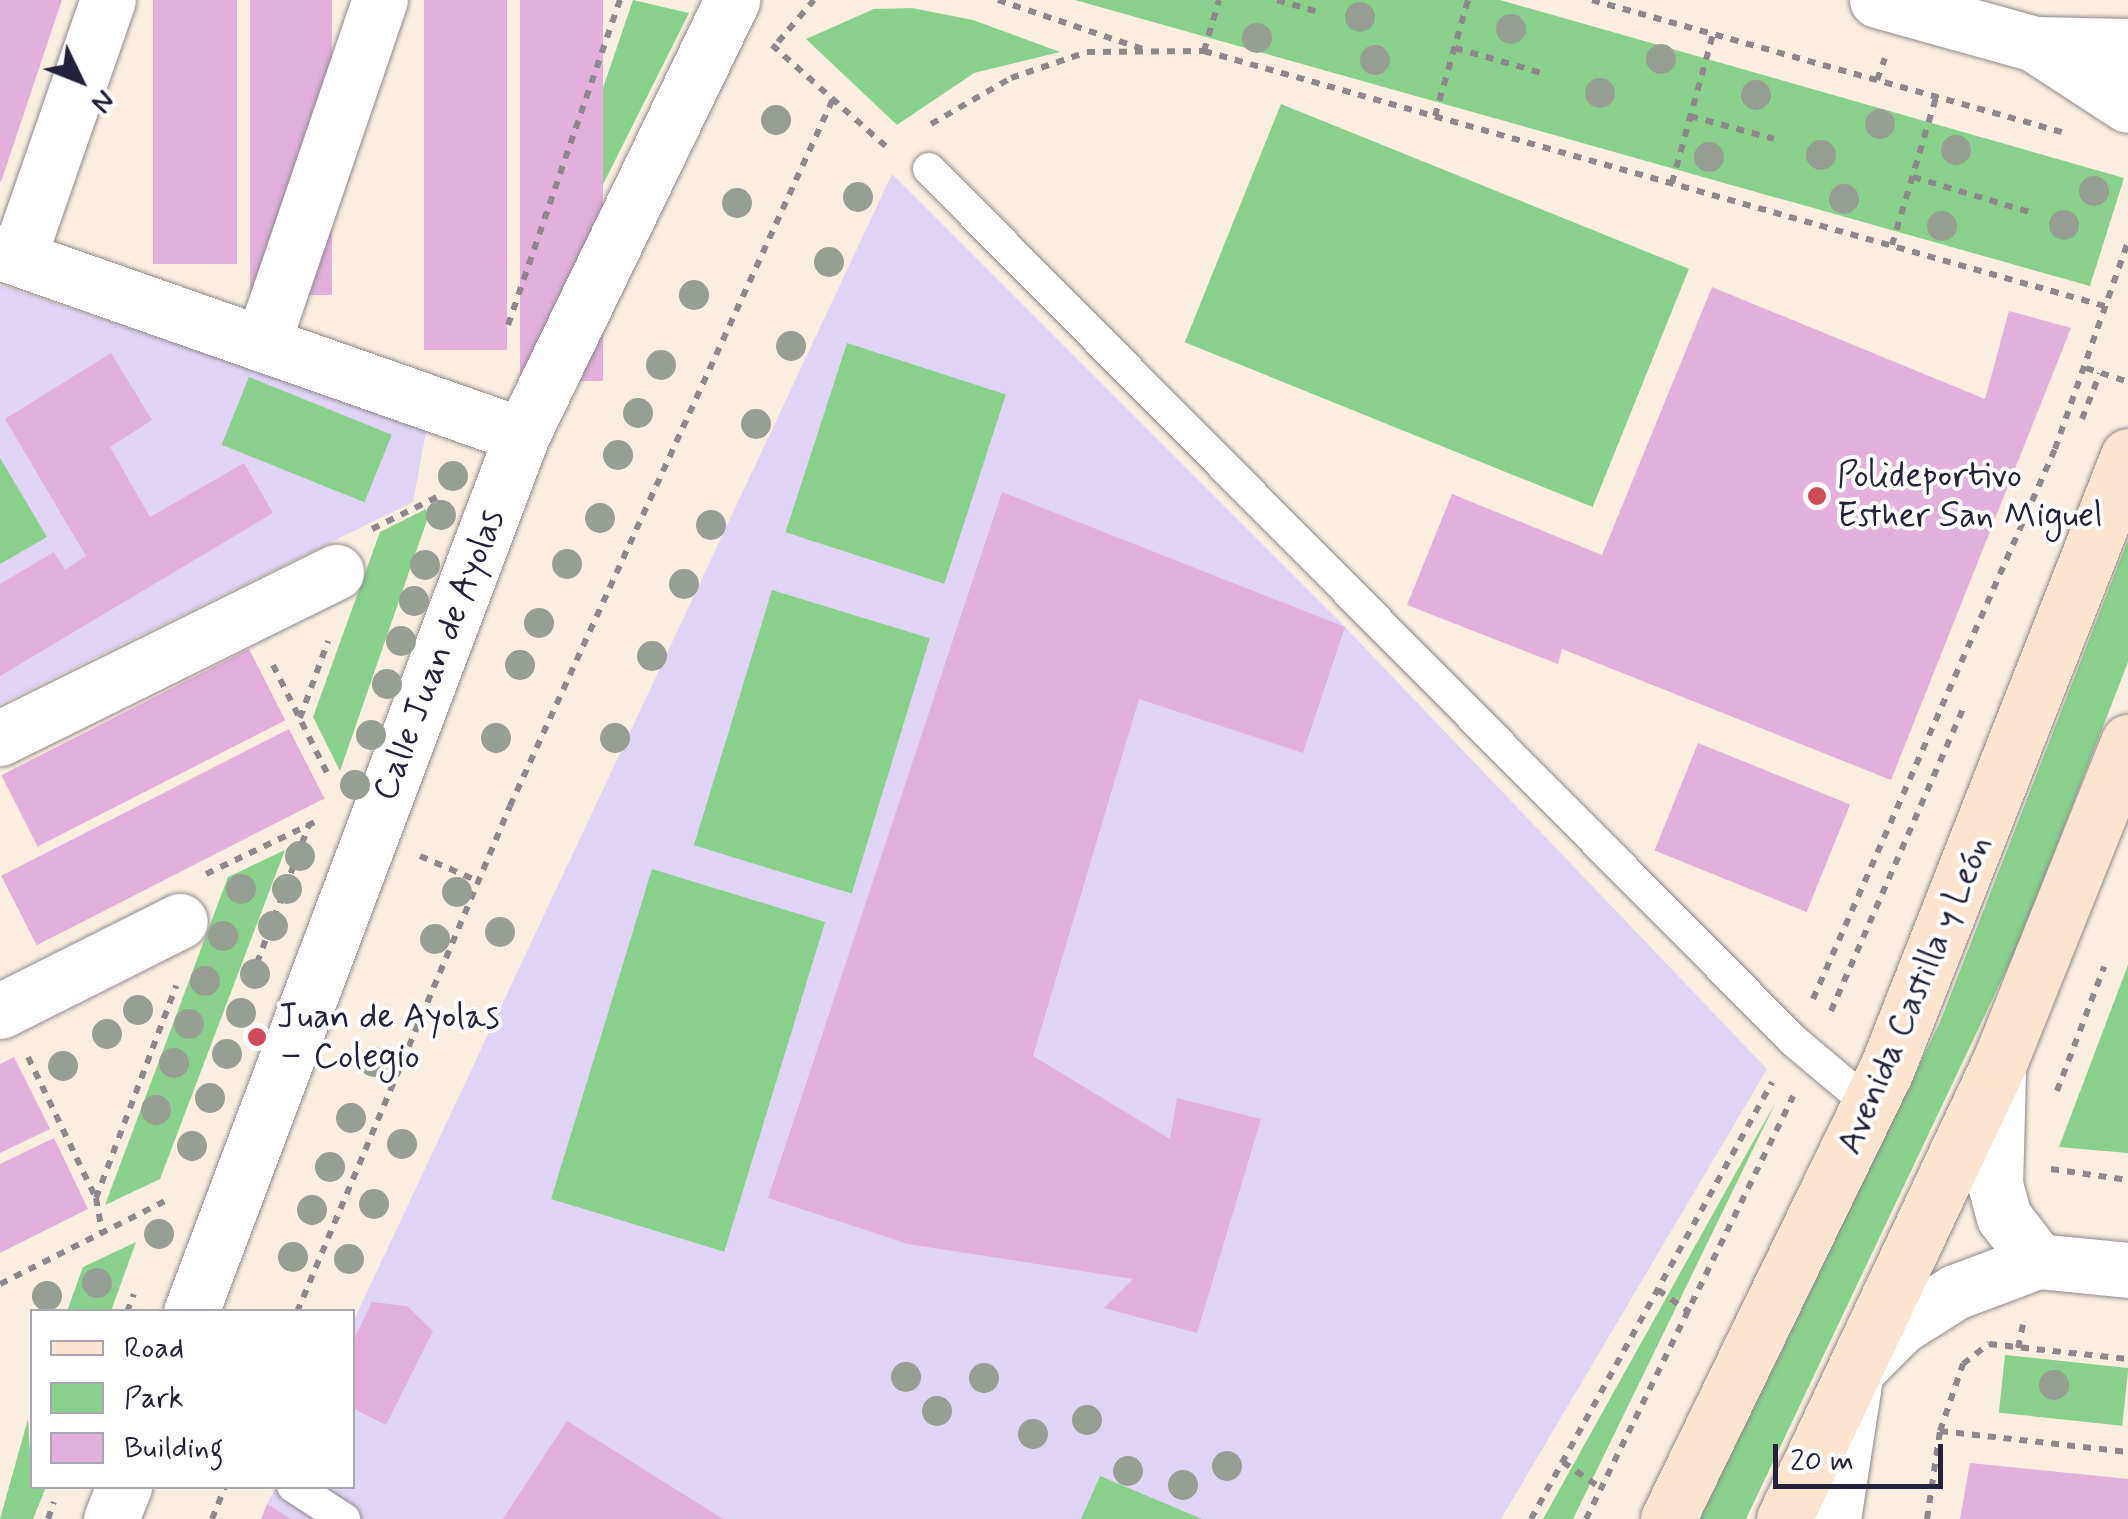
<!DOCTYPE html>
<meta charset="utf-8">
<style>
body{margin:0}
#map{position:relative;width:2128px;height:1519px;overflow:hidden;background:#f9eedf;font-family:Mynerve,sans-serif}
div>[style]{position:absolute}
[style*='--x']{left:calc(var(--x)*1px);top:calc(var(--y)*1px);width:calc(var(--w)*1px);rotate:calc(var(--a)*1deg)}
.built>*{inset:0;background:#e0d4f4}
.green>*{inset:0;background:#89d08c;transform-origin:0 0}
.building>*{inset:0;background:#e1b0db;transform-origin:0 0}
.path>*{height:6px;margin-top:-3px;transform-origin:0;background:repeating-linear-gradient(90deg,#8e888d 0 8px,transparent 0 16px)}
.roads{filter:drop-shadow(0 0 2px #8e888d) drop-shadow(0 0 2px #8e888d)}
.service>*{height:32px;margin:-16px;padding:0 16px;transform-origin:16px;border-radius:16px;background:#fff}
.minor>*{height:55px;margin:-27.5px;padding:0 27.5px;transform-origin:27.5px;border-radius:27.5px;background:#fff}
.secondary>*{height:55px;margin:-27.5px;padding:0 27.5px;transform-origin:27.5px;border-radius:27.5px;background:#fce5d0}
.trees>*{width:30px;height:30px;margin:-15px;border-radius:50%;background:#979f94}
.dots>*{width:28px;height:28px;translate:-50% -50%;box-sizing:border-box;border:5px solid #fff;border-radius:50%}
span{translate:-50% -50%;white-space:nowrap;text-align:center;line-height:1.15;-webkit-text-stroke:8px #fff;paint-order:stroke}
.poi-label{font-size:35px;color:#22223b}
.left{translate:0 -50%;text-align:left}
.street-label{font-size:35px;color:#22223b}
.legend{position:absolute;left:30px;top:1309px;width:325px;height:180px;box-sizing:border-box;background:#fff;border:2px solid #a7a7b1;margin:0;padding:12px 18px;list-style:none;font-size:30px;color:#22223b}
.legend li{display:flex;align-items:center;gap:20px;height:50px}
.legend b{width:50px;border:2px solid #a7a7b1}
.north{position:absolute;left:30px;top:30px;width:100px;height:100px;-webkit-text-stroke:8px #fff;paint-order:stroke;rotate:133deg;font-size:28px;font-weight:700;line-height:40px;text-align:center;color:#22223b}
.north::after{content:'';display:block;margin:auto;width:35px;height:45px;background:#22223b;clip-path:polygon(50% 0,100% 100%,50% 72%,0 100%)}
.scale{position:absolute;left:1773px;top:1444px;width:170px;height:45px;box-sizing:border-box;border:5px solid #22223b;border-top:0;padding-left:12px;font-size:30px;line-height:35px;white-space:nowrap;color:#22223b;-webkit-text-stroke:8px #fff;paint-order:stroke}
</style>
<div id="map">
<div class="built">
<i style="clip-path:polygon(892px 174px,1345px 627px,1767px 1069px,1501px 1519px,290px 1519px,267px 1504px,276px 1487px,352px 1486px,353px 1322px)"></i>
<i style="clip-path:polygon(0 285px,427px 427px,413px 502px,0 704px)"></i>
</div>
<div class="green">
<i style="clip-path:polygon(633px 0,689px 13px,542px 306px,530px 302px)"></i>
<i style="clip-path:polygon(1075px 0,1500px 0,2124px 178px,2090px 286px)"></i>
<i style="clip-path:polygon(912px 8px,973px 20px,1060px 52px,974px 73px,897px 125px,806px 39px,874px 9px)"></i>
<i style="left:1281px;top:104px;width:440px;height:257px;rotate:22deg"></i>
<i style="left:847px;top:343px;width:167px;height:199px;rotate:18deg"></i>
<i style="left:249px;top:377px;width:154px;height:73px;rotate:22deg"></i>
<i style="clip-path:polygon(0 458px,47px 537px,0 564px)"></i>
<i style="clip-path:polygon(426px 509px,427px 520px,340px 771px,313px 717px,380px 532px)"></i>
<i style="clip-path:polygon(2128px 540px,2128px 662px,2021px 939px,1746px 1519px,1700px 1519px,1940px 1022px)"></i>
<i style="left:772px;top:590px;width:165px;height:267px;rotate:17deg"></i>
<i style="clip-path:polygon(285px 850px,160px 1179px,105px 1205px,228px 877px)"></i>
<i style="left:652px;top:869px;width:181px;height:345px;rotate:17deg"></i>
<i style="clip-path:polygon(2128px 965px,2128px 1153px,2059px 1147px)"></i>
<i style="clip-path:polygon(1775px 1104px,1573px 1519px,1543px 1519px,1753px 1142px)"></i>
<i style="clip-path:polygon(136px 1242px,111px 1311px,67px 1311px,83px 1267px)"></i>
<i style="left:2005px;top:1355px;width:124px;height:58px;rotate:6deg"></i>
<i style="clip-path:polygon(28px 1419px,32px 1486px,46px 1487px,33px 1519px,0 1519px)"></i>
<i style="clip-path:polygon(1100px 1476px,1202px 1519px,1081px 1519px)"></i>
</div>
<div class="building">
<i style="clip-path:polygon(0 0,62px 0,1px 182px,0 182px)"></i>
<i style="left:153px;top:0;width:84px;height:264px"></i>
<i style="left:250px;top:0;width:82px;height:295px"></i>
<i style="left:424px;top:0;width:83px;height:350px"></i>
<i style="left:520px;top:0;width:83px;height:381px"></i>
<i style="clip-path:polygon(1712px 287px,1985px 399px,2009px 311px,2071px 328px,1891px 780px,1562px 649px,1558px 664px,1407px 605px,1452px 494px,1602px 555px)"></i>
<i style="clip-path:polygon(111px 353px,152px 420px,110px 447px,150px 517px,244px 463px,273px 513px,0 676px,0 584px,54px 552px,65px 570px,86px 556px,5px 419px)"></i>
<i style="clip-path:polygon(1002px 492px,1345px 627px,1303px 753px,1139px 699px,1033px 1056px,1170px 1139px,1177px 1098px,1261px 1119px,1197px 1333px,1104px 1308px,1133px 1279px,908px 1244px,768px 1198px)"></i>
<i style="left:249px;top:649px;width:80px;height:278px;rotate:63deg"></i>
<i style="left:289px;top:729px;width:78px;height:323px;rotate:63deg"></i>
<i style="left:1698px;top:743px;width:164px;height:116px;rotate:22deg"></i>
<i style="clip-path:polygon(14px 1057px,50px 1129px,0 1153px,0 1064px)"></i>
<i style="clip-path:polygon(54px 1138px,88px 1209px,0 1253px,0 1164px)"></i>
<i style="clip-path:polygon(372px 1302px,407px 1306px,433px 1331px,386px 1425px,352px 1408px,352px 1343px)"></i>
<i style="clip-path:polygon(567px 1421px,723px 1519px,503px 1519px)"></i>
<i style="clip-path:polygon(1970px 1463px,2128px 1479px,2128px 1519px,1960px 1519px)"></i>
<i style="clip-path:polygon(267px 1504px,291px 1519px,261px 1519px)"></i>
</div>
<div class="path">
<i style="--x:998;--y:0;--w:153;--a:18.7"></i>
<i style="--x:1277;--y:0;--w:47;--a:16.1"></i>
<i style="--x:1592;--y:0;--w:488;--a:15.7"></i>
<i style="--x:778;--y:42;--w:55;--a:-49.4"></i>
<i style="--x:772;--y:45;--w:158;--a:41.7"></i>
<i style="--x:1455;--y:48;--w:94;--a:16.1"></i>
<i style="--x:1204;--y:51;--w:53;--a:-73.6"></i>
<i style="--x:1877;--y:80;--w:23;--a:-70"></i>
<i style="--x:1435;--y:116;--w:121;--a:-74.1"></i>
<i style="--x:1690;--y:116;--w:87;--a:15.3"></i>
<i style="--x:931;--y:124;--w:92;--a:-29.9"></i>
<i style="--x:1011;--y:78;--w:80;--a:-18.9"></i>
<i style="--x:1087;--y:52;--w:117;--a:-0.5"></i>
<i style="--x:1204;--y:51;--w:940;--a:15.81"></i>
<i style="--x:1913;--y:177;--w:121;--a:16.8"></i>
<i style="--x:1672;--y:183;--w:155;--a:-74.6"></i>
<i style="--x:1892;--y:245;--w:154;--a:-73.4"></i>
<i style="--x:508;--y:325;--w:344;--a:-71"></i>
<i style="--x:2086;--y:368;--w:44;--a:18.4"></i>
<i style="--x:2082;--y:419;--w:49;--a:-68.6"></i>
<i style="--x:372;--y:529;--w:72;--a:-26.2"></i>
<i style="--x:273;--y:665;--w:127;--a:63.4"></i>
<i style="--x:300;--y:718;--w:82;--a:-70"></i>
<i style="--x:420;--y:856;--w:63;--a:23.3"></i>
<i style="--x:206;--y:874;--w:123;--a:-25.5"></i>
<i style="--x:257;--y:963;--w:147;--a:-69.4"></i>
<i style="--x:1813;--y:999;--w:601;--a:-66.25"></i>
<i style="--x:2055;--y:449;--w:219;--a:-70.6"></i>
<i style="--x:1831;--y:1011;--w:333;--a:-66.4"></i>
<i style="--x:28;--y:1057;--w:157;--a:64.3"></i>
<i style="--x:96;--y:1198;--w:36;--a:80"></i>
<i style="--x:2057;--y:1091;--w:133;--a:-69.2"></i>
<i style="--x:2051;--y:1169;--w:78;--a:8.1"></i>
<i style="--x:96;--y:1198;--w:227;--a:-69.3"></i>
<i style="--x:0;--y:1284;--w:189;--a:-26.7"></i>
<i style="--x:1658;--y:1290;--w:39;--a:35"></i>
<i style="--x:127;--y:1312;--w:19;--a:-69"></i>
<i style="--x:297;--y:1312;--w:549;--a:-67.17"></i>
<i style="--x:510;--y:806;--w:777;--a:-65.45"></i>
<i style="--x:2018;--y:1348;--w:24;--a:-78"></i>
<i style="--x:1940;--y:1431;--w:71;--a:-71.1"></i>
<i style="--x:1963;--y:1364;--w:33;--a:-38"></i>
<i style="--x:1989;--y:1344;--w:140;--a:6.2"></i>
<i style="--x:1563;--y:1462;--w:47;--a:34.7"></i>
<i style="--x:48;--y:1519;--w:18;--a:-71"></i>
<i style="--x:212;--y:1519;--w:35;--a:-68"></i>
<i style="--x:1531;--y:1519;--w:499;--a:-61.1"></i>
<i style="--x:1586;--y:1519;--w:471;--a:-63.9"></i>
<i style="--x:1927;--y:1519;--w:89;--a:-81.6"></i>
<i style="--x:1940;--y:1431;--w:189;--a:6.4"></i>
</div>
<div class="roads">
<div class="service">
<i style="--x:929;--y:169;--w:1228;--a:45.23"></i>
<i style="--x:1794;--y:1041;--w:99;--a:40.1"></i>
<i style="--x:293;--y:1486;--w:61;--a:32.9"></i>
</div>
<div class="minor">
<i style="--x:1877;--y:0;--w:164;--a:15.6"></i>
<i style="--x:2035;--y:44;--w:93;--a:1.2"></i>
<i style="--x:2037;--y:46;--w:108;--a:33"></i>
<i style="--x:0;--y:252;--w:553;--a:19.32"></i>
<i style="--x:18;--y:258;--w:273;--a:-70.8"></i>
<i style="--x:262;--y:344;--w:364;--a:-71.1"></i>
<i style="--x:0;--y:738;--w:375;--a:-26.3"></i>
<i style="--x:0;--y:1011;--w:201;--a:-26.6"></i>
<i style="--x:1998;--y:1073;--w:111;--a:91.5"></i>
<i style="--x:1995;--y:1184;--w:34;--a:75"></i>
<i style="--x:2004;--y:1217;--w:56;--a:52.3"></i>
<i style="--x:191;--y:1312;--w:937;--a:-69.32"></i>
<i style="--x:522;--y:435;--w:483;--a:-64.2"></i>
<i style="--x:111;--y:1519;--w:35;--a:-68"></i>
<i style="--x:1833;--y:1519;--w:150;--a:-81.2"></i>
<i style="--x:1856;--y:1371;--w:64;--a:-45"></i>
<i style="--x:1901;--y:1326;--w:64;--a:-32.2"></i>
<i style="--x:1955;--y:1292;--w:89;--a:-20.5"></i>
<i style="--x:2038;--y:1261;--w:90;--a:5.7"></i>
</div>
<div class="secondary">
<i style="--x:1668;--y:1519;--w:496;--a:-64.1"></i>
<i style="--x:1885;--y:1073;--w:663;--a:-68.5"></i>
<i style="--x:1784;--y:1519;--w:506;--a:-64.75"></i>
<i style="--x:2000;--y:1061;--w:344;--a:-68.1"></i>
</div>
</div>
<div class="trees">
<i style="left:1360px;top:17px"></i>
<i style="left:1511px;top:29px"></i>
<i style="left:1257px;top:38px"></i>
<i style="left:1661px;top:59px"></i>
<i style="left:1375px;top:60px"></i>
<i style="left:1600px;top:93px"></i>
<i style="left:1756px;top:95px"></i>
<i style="left:776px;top:120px"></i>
<i style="left:1880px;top:124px"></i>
<i style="left:1956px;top:150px"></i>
<i style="left:1821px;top:155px"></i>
<i style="left:1709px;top:157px"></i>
<i style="left:2094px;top:191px"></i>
<i style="left:858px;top:197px"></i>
<i style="left:1844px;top:199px"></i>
<i style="left:737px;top:203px"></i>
<i style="left:2064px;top:225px"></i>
<i style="left:1942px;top:226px"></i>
<i style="left:829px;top:262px"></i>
<i style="left:694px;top:295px"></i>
<i style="left:791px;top:346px"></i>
<i style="left:661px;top:365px"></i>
<i style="left:638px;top:413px"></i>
<i style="left:756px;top:424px"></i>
<i style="left:618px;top:455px"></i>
<i style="left:453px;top:476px"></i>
<i style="left:441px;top:515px"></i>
<i style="left:600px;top:518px"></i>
<i style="left:711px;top:525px"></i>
<i style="left:567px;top:564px"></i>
<i style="left:425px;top:565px"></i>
<i style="left:684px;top:584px"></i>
<i style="left:414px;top:601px"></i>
<i style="left:539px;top:623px"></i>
<i style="left:401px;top:641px"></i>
<i style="left:652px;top:656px"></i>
<i style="left:520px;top:665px"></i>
<i style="left:387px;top:684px"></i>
<i style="left:371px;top:735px"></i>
<i style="left:496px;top:738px"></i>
<i style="left:615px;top:738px"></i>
<i style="left:355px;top:785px"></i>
<i style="left:300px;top:856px"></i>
<i style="left:241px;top:889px"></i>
<i style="left:287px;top:889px"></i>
<i style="left:457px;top:892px"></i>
<i style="left:273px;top:926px"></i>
<i style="left:500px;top:932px"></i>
<i style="left:223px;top:936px"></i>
<i style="left:435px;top:939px"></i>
<i style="left:255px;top:974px"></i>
<i style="left:205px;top:981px"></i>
<i style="left:138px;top:1010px"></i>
<i style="left:241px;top:1013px"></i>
<i style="left:189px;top:1024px"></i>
<i style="left:107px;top:1034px"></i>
<i style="left:227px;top:1054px"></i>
<i style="left:374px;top:1062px"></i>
<i style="left:174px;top:1063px"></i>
<i style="left:63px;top:1066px"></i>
<i style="left:210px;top:1098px"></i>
<i style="left:156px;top:1110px"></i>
<i style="left:351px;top:1118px"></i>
<i style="left:402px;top:1144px"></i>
<i style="left:192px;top:1146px"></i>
<i style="left:330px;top:1167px"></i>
<i style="left:374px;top:1204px"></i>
<i style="left:312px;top:1210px"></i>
<i style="left:159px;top:1234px"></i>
<i style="left:293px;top:1257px"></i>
<i style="left:349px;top:1259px"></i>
<i style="left:97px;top:1283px"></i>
<i style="left:47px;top:1296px"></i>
<i style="left:906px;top:1377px"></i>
<i style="left:984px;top:1378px"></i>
<i style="left:2054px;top:1385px"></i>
<i style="left:937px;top:1411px"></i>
<i style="left:1087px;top:1420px"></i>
<i style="left:1033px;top:1434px"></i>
<i style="left:1227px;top:1466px"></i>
<i style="left:1128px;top:1471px"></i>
<i style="left:1183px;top:1485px"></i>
</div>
<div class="dots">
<i style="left:1817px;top:496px;background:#d1495b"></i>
<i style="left:257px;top:1037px;background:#d1495b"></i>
</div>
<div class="poi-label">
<span class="left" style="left:1837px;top:496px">Polideportivo<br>Esther San Miguel</span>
<span class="left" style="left:277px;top:1037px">Juan de Ayolas<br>– Colegio</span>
</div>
<div class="street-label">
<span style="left:439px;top:655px;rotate:-69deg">Calle Juan de Ayolas</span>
<span style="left:1915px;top:995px;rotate:-67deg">Avenida Castilla y León</span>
</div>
<ul class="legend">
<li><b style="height:12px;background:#fce5d0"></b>Road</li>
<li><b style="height:28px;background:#89d08c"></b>Park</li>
<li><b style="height:28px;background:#e1b0db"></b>Building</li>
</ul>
<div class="north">N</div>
<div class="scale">20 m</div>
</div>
